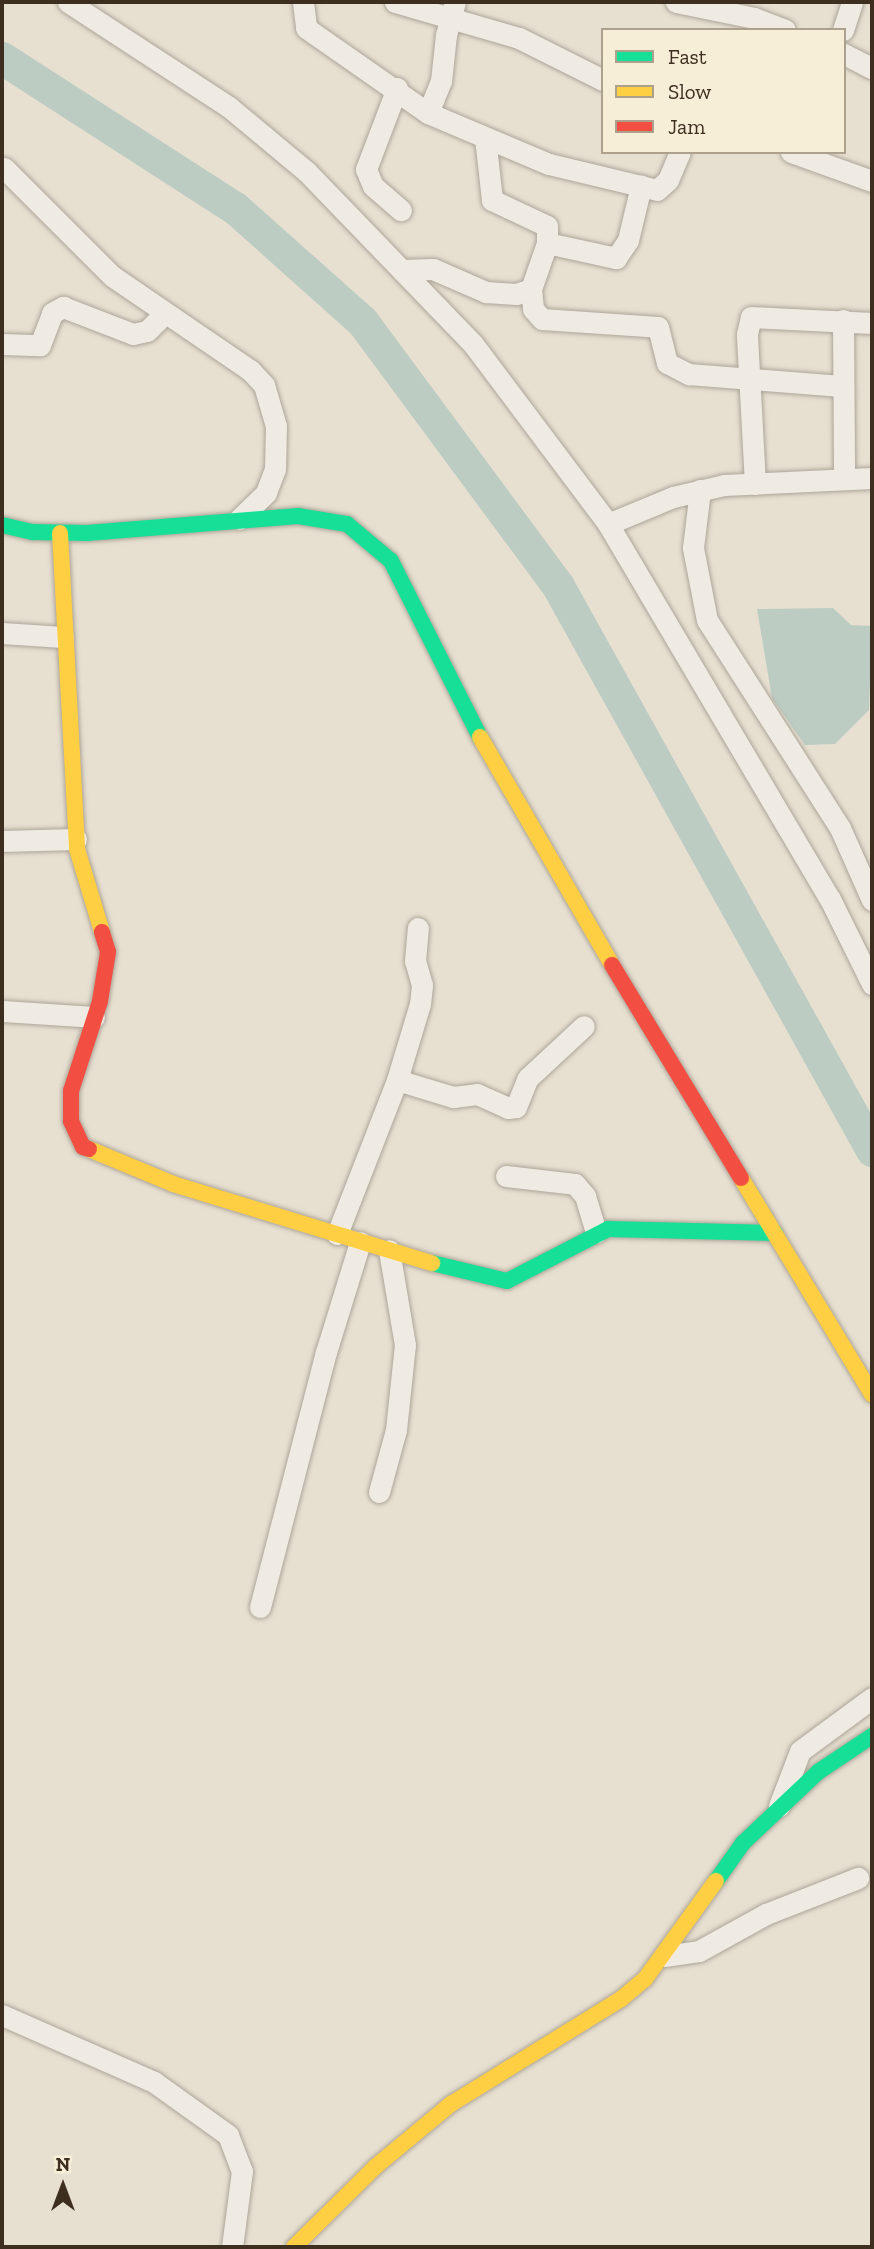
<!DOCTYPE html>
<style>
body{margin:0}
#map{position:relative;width:874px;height:2249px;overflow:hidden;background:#e7e0d1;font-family:"Zilla Slab",serif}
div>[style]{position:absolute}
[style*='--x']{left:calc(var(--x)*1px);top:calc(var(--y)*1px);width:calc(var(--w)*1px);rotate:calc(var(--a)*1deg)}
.water>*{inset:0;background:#bcccc2}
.river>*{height:33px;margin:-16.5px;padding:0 16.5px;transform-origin:16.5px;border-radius:16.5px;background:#bcccc2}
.roads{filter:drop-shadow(0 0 2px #ada599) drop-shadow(0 0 2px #ada599)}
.street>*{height:21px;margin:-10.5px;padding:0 10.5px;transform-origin:10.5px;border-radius:10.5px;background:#efebe3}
.fast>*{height:16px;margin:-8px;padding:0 8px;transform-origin:8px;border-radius:8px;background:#16e098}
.slow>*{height:16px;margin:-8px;padding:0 8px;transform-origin:8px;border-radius:8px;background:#ffcf43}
.jam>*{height:16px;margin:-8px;padding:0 8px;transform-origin:8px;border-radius:8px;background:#f24e42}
span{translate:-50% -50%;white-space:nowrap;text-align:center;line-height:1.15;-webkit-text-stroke:7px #f7eed8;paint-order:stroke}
.frame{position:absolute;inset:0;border:4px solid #3d2e20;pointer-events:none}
.legend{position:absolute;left:601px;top:28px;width:245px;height:126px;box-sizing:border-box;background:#f7eed8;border:2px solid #ada18e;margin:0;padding:9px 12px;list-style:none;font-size:21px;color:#3d2e20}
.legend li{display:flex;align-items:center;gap:14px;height:35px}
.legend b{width:35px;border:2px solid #ada18e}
.north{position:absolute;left:28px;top:2151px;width:70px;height:70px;-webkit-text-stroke:5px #f7eed8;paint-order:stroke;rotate:0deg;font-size:19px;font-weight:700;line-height:28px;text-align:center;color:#3d2e20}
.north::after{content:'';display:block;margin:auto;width:24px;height:32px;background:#3d2e20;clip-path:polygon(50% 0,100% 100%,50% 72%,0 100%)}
</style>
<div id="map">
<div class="water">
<i style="clip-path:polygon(833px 608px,851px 625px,872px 626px,869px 710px,835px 744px,805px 745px,772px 698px,757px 609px)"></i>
</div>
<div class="river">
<i style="--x:2;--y:58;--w:277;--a:32.8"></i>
<i style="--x:235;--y:208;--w:170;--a:41.7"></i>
<i style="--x:362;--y:321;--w:330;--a:53.5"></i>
<i style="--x:558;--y:586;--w:646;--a:60.89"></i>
</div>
<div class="roads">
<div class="street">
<i style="--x:68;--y:2;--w:192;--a:33.1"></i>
<i style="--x:229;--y:107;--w:102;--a:39.8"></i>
<i style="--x:307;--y:172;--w:239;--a:46"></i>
<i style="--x:473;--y:344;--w:225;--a:53.1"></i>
<i style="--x:608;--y:524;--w:436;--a:59.4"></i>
<i style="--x:830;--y:899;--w:95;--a:63.7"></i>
<i style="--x:303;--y:2;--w:26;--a:83"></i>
<i style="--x:306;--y:28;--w:149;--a:34.9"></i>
<i style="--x:428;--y:113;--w:131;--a:22.9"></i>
<i style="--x:549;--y:164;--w:111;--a:13.5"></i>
<i style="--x:657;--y:190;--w:15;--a:-42"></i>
<i style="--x:668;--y:180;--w:30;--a:-67"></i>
<i style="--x:395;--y:2;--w:129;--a:16.2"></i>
<i style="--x:519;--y:38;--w:94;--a:26.6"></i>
<i style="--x:676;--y:2;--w:80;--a:11.6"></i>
<i style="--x:754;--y:18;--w:33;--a:21"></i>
<i style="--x:843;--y:30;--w:29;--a:-72"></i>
<i style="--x:844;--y:54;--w:31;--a:27"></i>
<i style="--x:397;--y:88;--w:87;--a:110.9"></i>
<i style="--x:366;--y:169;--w:18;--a:68"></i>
<i style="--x:373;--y:186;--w:37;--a:41"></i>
<i style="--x:428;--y:113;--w:35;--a:-68"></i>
<i style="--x:441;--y:81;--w:46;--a:-83.8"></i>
<i style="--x:446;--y:35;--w:34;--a:-75"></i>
<i style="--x:791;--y:152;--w:86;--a:19.7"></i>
<i style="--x:4;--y:168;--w:153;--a:45"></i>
<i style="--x:112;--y:276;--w:167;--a:34.3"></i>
<i style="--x:250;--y:370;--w:21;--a:47"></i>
<i style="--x:264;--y:385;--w:43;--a:73.7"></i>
<i style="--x:276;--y:426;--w:43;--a:91.3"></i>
<i style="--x:275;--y:469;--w:26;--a:111"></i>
<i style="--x:266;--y:493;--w:37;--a:136"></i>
<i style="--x:547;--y:243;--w:71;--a:12.3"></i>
<i style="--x:616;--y:258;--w:22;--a:-56"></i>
<i style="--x:628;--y:240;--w:56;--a:-76.5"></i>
<i style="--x:402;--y:270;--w:31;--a:-2"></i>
<i style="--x:433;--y:269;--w:58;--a:23.5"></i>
<i style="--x:486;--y:292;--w:30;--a:4"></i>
<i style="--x:516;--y:294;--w:16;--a:-18"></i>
<i style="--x:531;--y:289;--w:49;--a:-70.8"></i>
<i style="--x:547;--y:243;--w:17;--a:-90"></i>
<i style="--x:547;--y:226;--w:61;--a:-154.7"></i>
<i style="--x:492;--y:200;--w:62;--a:-96.4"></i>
<i style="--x:531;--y:289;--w:20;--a:84"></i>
<i style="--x:533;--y:309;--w:13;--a:48"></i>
<i style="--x:542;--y:319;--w:116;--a:3.9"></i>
<i style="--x:658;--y:327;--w:37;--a:76"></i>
<i style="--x:667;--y:363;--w:25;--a:27"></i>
<i style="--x:689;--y:374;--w:152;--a:4.5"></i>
<i style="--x:843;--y:320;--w:158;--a:89.6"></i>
<i style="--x:2;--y:344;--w:38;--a:2"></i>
<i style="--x:40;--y:345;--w:34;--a:-69"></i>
<i style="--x:52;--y:313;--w:13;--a:-29"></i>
<i style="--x:63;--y:307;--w:75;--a:21.1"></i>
<i style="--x:133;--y:334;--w:14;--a:-12"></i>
<i style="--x:147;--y:331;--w:25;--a:-45"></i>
<i style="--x:755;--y:484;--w:150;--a:-93.1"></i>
<i style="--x:747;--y:334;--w:17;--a:-77"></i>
<i style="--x:751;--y:317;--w:121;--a:2.8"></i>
<i style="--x:700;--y:490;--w:58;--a:96.9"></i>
<i style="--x:693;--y:548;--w:73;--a:79"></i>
<i style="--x:707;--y:620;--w:247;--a:57.4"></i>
<i style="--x:840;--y:828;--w:79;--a:66"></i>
<i style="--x:608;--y:524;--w:70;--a:-22.6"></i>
<i style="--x:673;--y:497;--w:52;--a:-13.2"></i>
<i style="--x:724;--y:485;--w:148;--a:-2.7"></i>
<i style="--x:2;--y:633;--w:61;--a:3.8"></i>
<i style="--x:2;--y:841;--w:74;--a:-1.5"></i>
<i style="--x:2;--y:1011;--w:92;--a:3.7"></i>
<i style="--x:397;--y:1080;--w:59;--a:16.9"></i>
<i style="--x:453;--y:1097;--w:24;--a:-7"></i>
<i style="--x:477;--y:1094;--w:34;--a:24"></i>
<i style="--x:508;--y:1108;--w:8;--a:-7"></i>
<i style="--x:516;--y:1107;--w:31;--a:-68"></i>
<i style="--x:528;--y:1078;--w:76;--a:-42.9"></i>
<i style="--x:506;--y:1176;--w:69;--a:6.6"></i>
<i style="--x:575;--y:1184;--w:16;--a:50"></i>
<i style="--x:585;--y:1196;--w:38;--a:73"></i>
<i style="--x:337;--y:1234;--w:165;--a:-68.7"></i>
<i style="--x:397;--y:1080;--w:79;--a:-73.2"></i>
<i style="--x:420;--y:1004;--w:19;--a:-84"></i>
<i style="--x:422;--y:985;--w:25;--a:-106"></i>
<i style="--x:415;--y:961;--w:33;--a:-85"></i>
<i style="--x:379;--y:1492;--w:64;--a:-74.7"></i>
<i style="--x:396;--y:1430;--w:85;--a:-84"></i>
<i style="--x:405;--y:1345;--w:96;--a:-99.6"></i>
<i style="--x:260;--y:1607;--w:263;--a:-75.5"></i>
<i style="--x:326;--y:1352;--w:115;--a:-72.8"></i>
<i style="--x:779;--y:1806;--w:59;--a:-69.1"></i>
<i style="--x:800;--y:1751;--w:89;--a:-36.4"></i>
<i style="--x:664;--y:1956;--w:35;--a:-8"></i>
<i style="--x:699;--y:1951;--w:77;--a:-28.9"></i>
<i style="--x:766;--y:1914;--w:99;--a:-21.4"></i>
<i style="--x:2;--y:2015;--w:166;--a:23.8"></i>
<i style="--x:154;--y:2082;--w:91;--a:35.6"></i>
<i style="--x:228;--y:2135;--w:39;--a:69"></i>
<i style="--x:242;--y:2171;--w:77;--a:97.5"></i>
</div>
<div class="fast">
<i style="--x:2;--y:525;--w:32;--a:13"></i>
<i style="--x:33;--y:532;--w:54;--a:1.1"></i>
<i style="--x:87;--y:533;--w:212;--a:-4.6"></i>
<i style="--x:298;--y:516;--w:50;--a:9.3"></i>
<i style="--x:347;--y:524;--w:57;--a:40.1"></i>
<i style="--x:391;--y:561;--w:197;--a:63.2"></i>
<i style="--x:432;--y:1263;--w:77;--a:13.5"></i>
<i style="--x:507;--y:1281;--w:114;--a:-27.2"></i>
<i style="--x:608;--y:1229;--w:167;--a:1.4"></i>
<i style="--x:716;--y:1881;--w:47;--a:-54.6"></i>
<i style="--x:743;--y:1843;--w:103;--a:-43.4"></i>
<i style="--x:818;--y:1772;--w:65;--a:-33.7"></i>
</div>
<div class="slow">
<i style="--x:60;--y:533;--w:316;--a:86.9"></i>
<i style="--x:77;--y:849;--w:87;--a:73.2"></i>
<i style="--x:480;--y:737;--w:263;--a:59.9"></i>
<i style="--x:89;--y:1149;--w:91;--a:22.6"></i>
<i style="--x:173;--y:1184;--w:271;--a:17"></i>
<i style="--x:741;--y:1178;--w:253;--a:58.8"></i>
<i style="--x:294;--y:2247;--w:114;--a:-44.6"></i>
<i style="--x:375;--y:2167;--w:99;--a:-39.7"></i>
<i style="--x:451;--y:2104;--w:200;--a:-31.7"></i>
<i style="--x:621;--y:1999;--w:31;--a:-40"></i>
<i style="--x:645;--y:1979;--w:121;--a:-54.1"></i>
</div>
<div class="jam">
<i style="--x:612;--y:965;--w:249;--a:58.8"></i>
<i style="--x:89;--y:1149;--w:6;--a:-162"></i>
<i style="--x:83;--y:1147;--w:29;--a:-115"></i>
<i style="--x:71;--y:1121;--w:30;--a:-90"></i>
<i style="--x:71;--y:1091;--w:95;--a:-72.1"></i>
<i style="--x:100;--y:1001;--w:50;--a:-80.7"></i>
<i style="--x:108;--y:952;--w:21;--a:-107"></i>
</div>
</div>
<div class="frame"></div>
<ul class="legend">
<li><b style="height:9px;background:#16e098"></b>Fast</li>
<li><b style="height:9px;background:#ffcf43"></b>Slow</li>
<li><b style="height:9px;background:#f24e42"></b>Jam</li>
</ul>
<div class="north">N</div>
</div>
